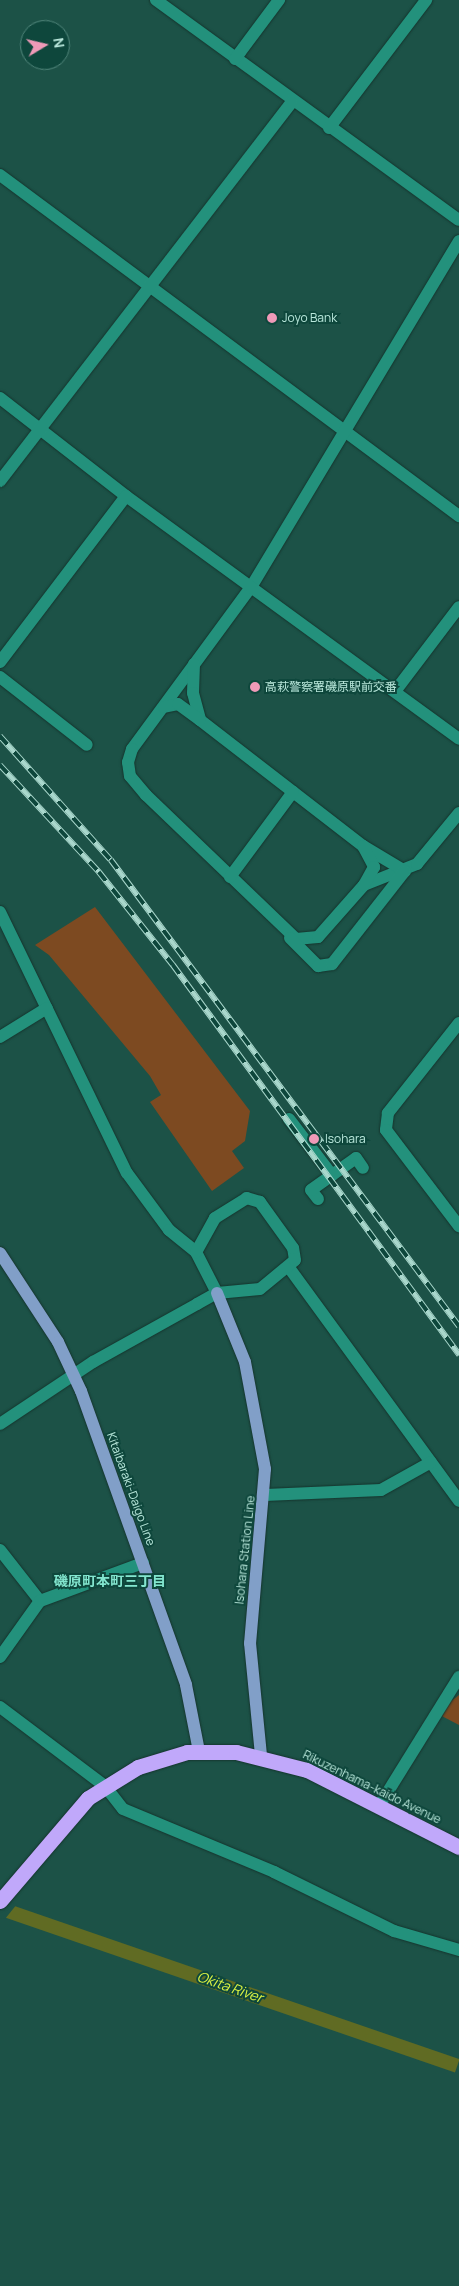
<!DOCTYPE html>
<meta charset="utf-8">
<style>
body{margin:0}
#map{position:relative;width:459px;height:2286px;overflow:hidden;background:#1c5247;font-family:Manrope,"Noto Sans JP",sans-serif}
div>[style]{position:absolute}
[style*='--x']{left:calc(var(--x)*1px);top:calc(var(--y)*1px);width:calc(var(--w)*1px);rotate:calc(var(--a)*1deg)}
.green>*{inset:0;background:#7d4a21}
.water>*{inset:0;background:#606b23;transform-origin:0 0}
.pier>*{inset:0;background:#1c5247}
.roads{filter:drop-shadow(0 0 1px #15342d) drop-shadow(0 0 1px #15342d)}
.minor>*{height:12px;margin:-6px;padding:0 6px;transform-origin:6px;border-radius:6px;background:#23917c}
.major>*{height:12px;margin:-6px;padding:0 6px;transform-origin:6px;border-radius:6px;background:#819fc8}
.highway>*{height:15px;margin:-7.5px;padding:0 7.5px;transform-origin:7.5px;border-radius:7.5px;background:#c0a8fa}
.rail>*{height:5.5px;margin-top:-2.75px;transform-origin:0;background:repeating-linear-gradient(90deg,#0e473c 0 11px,#a9d7cc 0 22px);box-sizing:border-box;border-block:1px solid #a9d7cc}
.dots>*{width:14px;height:14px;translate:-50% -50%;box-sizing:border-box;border:2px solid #0e473c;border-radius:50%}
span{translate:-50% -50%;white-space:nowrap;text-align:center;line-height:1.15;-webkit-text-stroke:4px #0e473c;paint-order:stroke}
.poi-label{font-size:12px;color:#b9e7db}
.left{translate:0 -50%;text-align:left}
.street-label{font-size:12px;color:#b9e7db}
.neighbourhood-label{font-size:14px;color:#83e6cf;font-weight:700}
.water-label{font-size:14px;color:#dbf343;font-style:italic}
.north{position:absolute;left:20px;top:20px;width:50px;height:50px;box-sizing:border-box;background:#0e473c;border:1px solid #52877c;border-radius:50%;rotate:81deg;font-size:14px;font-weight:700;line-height:20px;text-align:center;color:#b9e7db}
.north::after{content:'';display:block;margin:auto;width:18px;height:22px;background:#ef9ab8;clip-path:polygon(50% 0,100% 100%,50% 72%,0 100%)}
</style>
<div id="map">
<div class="green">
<i style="clip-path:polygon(95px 907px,250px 1111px,245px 1141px,232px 1151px,244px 1168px,212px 1191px,150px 1102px,161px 1095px,150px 1076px,49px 955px,35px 945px)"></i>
<i style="clip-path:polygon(459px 1695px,459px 1725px,436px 1713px)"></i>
</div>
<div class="water">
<i style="left:0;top:1901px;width:486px;height:14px;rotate:19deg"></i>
</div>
<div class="pier">
<i style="clip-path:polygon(0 1899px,17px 1904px,5px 1919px,0 1918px)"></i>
</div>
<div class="roads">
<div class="minor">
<i style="--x:156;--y:0;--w:374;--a:36"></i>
<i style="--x:235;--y:59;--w:74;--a:-53.3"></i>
<i style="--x:329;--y:128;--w:161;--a:-52.8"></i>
<i style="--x:0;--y:175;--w:572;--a:36.61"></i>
<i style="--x:459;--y:241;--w:404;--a:121"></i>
<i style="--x:251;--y:587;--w:201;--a:126.3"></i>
<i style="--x:132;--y:749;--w:14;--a:107"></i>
<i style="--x:128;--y:762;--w:14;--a:82"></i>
<i style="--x:130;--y:776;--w:25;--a:50"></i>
<i style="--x:146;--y:795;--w:208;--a:43.8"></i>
<i style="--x:296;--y:939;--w:22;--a:-5"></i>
<i style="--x:318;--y:937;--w:69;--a:-48.5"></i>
<i style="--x:364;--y:885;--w:57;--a:-21.6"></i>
<i style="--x:417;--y:864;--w:66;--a:-50.5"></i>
<i style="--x:0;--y:398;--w:160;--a:37.9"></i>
<i style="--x:126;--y:496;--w:412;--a:36.1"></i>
<i style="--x:0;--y:481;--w:478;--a:-52.4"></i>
<i style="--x:0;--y:662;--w:208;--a:-52.8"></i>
<i style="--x:194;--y:664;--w:29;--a:92"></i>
<i style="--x:193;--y:693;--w:28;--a:75"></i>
<i style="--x:200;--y:720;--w:206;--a:37.7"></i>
<i style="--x:363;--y:846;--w:49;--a:30.8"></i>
<i style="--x:0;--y:677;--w:110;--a:38"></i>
<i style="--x:396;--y:690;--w:104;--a:-52.8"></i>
<i style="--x:164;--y:707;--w:14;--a:-12"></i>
<i style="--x:178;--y:704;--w:27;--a:36"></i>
<i style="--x:363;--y:846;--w:24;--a:62"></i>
<i style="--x:374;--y:867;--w:21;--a:119"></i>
<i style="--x:230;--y:877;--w:106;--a:-53.5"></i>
<i style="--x:0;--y:912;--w:290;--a:64.1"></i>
<i style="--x:127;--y:1173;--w:71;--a:53.6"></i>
<i style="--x:169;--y:1230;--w:35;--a:39"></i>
<i style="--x:196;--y:1252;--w:46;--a:62.9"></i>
<i style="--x:290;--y:938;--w:40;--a:45"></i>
<i style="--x:318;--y:966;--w:14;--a:-8"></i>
<i style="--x:332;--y:964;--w:118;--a:-51.9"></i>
<i style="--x:459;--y:1023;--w:115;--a:128.3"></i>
<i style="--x:388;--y:1113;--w:17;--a:97"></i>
<i style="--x:386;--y:1130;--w:121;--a:52.8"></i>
<i style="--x:0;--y:1037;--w:55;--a:-31.7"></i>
<i style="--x:289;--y:1119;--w:71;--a:52.5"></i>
<i style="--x:318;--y:1199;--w:11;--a:-128"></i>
<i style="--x:311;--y:1190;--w:55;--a:-35.4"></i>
<i style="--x:356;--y:1158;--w:12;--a:55"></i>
<i style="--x:290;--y:1269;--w:287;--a:53.9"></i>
<i style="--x:0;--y:1424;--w:112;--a:-33.7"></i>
<i style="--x:93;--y:1362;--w:119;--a:-29.1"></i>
<i style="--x:197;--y:1304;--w:23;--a:-29"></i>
<i style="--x:217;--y:1293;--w:43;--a:-5.3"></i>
<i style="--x:260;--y:1289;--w:45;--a:-39.6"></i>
<i style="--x:295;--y:1260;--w:12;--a:-99"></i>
<i style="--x:293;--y:1248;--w:57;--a:-125.7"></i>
<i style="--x:260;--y:1202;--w:14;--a:-163"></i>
<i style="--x:247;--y:1198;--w:38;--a:148"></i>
<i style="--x:215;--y:1218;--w:39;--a:119"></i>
<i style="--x:265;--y:1495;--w:116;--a:-2.5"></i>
<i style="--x:381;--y:1490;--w:57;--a:-29.2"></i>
<i style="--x:0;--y:1550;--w:65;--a:51.9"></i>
<i style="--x:0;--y:1657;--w:69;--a:-54.5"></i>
<i style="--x:40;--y:1601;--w:110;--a:-20.3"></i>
<i style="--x:0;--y:1707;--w:131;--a:37"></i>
<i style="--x:105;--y:1786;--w:29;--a:52"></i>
<i style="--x:123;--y:1809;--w:164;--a:22.6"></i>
<i style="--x:274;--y:1872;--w:134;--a:26.2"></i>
<i style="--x:394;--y:1931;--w:68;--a:16.3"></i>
<i style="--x:379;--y:1806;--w:152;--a:-58.2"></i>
</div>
<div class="major">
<i style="--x:0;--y:1253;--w:106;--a:56.9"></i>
<i style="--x:58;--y:1342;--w:54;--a:64.9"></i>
<i style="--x:81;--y:1391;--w:312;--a:70.3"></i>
<i style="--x:186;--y:1685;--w:67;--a:78.9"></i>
<i style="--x:217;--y:1293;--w:74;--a:67.9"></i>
<i style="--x:245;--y:1362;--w:109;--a:79.4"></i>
<i style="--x:265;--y:1469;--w:175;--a:94.9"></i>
<i style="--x:250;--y:1643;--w:113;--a:84.4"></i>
</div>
<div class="highway">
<i style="--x:0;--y:1901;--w:135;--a:-49.5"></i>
<i style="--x:88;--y:1798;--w:59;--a:-31.8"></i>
<i style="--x:138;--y:1767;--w:51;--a:-17"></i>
<i style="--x:187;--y:1752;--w:49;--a:0"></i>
<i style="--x:236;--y:1752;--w:73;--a:14.2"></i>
<i style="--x:307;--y:1770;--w:170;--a:26.9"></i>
</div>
</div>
<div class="rail">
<i style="--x:0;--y:736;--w:166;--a:48.2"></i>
<i style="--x:111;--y:860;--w:582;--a:53.25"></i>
<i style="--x:0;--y:765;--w:146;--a:47.2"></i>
<i style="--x:99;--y:872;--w:119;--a:51.5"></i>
<i style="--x:173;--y:965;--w:484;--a:53.7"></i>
</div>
<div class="dots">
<i style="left:272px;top:318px;background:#ef9ab8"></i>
<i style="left:255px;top:687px;background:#ef9ab8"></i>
<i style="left:314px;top:1139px;background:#ef9ab8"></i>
</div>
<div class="poi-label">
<span class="left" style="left:282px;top:318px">Joyo Bank</span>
<span class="left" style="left:265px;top:687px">高萩警察署磯原駅前交番</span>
<span class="left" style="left:325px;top:1139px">Isohara</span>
</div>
<div class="street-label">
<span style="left:131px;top:1489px;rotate:70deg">Kitaibaraki-Daigo Line</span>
<span style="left:245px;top:1550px;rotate:-84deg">Isohara Station Line</span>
<span style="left:372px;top:1787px;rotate:26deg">Rikuzenhama-kaido Avenue</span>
</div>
<div class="neighbourhood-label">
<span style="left:110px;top:1581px">磯原町本町三丁目</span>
</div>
<div class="water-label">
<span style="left:230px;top:1987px;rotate:19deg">Okita River</span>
</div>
<div class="north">N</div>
</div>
